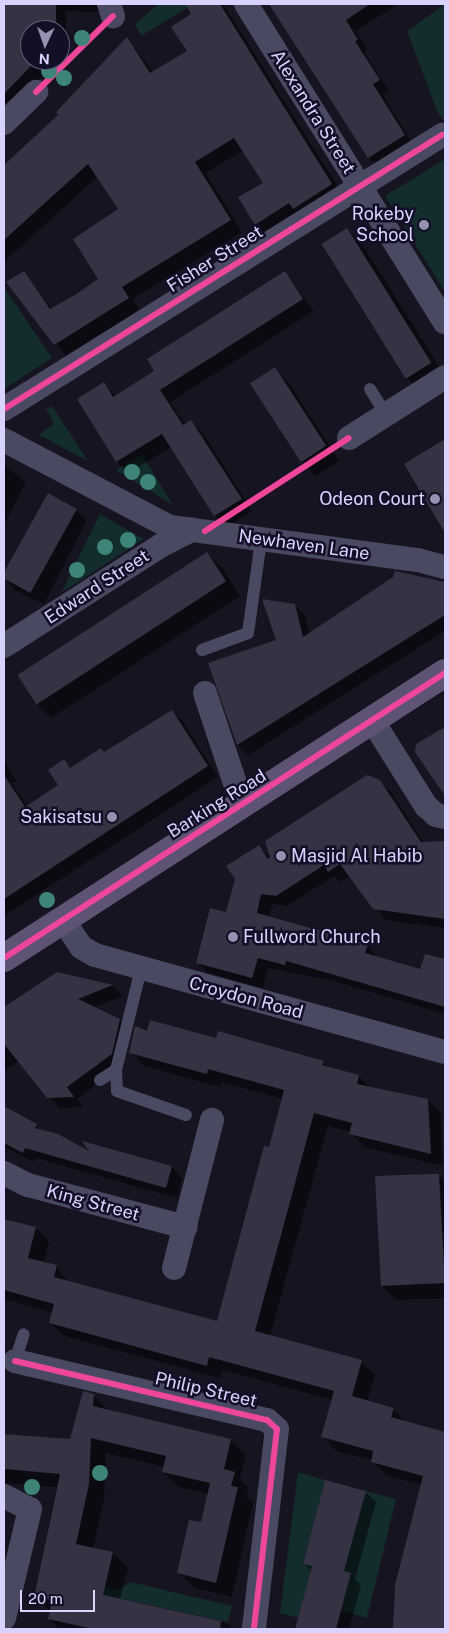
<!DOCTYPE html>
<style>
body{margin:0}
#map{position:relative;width:449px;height:1633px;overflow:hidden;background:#161421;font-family:"Public Sans",sans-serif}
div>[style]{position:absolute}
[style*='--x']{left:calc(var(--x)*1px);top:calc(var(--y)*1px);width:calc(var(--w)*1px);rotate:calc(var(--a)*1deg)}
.green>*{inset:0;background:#132c2d}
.shadow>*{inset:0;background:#0007}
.building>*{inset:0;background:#343243;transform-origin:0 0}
.service>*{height:12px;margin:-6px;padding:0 6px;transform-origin:6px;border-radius:6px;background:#4a4962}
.minor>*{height:24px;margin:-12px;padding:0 12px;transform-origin:12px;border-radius:12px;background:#4a4962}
.primary>*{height:28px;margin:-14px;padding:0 14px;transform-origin:14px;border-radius:14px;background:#5e5373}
.cycleway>*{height:6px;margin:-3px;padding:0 3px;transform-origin:3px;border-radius:3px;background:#ed469a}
.trees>*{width:16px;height:16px;margin:-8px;border-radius:50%;background:#3e8478}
.dots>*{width:14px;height:14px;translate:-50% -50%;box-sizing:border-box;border:2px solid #130f26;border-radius:50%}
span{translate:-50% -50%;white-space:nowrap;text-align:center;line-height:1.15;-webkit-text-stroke:5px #130f26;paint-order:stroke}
.street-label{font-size:18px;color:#d9d4ff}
.poi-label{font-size:18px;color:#d9d4ff}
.right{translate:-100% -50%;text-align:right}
.left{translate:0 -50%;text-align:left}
.frame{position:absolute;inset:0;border:5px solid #d9d4ff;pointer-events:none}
.north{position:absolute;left:20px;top:20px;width:50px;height:50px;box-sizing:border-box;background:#130f26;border:1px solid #625e7d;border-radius:50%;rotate:183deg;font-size:14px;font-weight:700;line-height:20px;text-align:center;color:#d9d4ff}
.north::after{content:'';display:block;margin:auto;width:18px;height:22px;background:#9591b1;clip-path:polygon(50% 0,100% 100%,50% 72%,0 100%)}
.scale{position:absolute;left:20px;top:1590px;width:75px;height:22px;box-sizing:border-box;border:2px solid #d9d4ff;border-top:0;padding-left:6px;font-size:15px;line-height:18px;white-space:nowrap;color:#d9d4ff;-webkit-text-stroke:4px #130f26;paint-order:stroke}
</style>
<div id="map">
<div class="green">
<i style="clip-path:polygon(159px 4px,193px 4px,141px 36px,135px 24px)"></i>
<i style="clip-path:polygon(445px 4px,445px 122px,438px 113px,407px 31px)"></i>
<i style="clip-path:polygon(445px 159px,445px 292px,385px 196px)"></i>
<i style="clip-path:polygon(4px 287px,52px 358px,4px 389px)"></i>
<i style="clip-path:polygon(52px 406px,88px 461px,39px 435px,54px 423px,46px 409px)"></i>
<i style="clip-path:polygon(142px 455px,173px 505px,116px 470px)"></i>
<i style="clip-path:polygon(100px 514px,144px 539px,61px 593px)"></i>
<i style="clip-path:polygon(298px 1472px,325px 1480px,303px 1564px,312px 1566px,298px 1618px,280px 1613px)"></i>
<i style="clip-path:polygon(366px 1491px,396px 1499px,367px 1618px,341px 1610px,351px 1573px,344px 1571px)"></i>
<i style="clip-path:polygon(57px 1578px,117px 1590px,131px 1582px,232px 1606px,228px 1622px,123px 1599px,121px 1604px)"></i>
</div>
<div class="shadow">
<i style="clip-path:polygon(4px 4px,106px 4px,101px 12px,66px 11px,66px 35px,60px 35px,60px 30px,30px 30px,30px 60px,44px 60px,44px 75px,4px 114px,4px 62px,26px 36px,4px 35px)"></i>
<i style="clip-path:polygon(201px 4px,221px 4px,225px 7px,343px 195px,267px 235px,256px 224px,264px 183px,243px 150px,206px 173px,242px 232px,133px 299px,139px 310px,66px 356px,8px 282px,24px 272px,52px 309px,100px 279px,120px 209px,98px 176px,4px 262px,4px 167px,60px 115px,127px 38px,153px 72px,188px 51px,193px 15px,190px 10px)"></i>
<i style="clip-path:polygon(271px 4px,398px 4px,356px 31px,367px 50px,364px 52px,389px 91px,383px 95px,414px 146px,380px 168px,369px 158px)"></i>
<i style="clip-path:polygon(347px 230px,362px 244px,445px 376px,421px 392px,406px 377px)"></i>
<i style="clip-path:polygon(285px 273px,314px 311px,170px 402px,186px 425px,191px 422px,203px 433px,252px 511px,227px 527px,215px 515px,171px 447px,129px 473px,117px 462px,78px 399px,104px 384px,116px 396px,155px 371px)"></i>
<i style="clip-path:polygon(274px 368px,289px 383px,339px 461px,316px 476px,301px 461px,251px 383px)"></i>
<i style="clip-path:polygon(445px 441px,445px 531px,406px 465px)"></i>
<i style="clip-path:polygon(4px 465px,26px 482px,4px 525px)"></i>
<i style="clip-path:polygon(48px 495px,76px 510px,87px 520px,44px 604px,15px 590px,5px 579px)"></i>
<i style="clip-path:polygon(207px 554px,222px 568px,240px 596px,51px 718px,36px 703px)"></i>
<i style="clip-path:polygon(396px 572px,445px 583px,445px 631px,248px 755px,238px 745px,210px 664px,278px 640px,294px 605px,305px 615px,309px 634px,394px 578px)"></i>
<i style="clip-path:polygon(172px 712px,183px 722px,218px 777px,4px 916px,4px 821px,9px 817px,4px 808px,4px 761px,16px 781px,11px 783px,28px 807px,60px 786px,64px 761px,71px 768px,105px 753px)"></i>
<i style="clip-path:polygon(445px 727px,445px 794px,416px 752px,417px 745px)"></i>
<i style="clip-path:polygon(380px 781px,391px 792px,424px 843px,445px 842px,445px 928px,386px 920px,350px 876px,340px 882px,334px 876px,287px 906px,272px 904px,269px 917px,367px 945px,378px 958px,421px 970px,425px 956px,445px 961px,445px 1014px,334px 981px,268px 968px,263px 988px,208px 973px,197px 962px,226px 913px,259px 846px,273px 860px)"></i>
<i style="clip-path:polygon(57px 973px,113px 986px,123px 996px,93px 1008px,120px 1020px,130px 1031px,122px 1065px,77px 1099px,83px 1107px,59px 1108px,19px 1061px,4px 1071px,4px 1007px)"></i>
<i style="clip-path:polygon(147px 1033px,217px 1039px,323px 1062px,330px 1069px,359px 1076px,370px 1088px,428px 1100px,441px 1114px,443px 1166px,364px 1147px,351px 1132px,328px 1126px,270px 1336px,361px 1361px,375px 1375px,367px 1402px,393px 1409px,406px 1422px,445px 1433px,445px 1629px,394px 1629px,394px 1598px,422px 1485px,386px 1475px,372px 1460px,336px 1451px,323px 1437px,333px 1400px,223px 1370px,220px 1378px,64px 1336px,50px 1323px,53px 1313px,4px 1299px,4px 1219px,36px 1228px,49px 1242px,44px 1263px,57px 1267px,69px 1283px,218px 1323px,283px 1099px,222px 1082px,220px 1087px,144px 1066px,130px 1052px)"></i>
<i style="clip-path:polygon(4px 1108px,43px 1131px,94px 1155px,172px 1167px,182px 1178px,177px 1198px,36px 1158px,34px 1162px,4px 1147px)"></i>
<i style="clip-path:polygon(439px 1175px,445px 1181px,445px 1298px,397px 1300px,382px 1286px)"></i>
<i style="clip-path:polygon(93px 1395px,108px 1410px,230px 1440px,246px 1455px,240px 1479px,249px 1488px,247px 1497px,253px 1503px,232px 1597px,194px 1588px,178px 1572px,202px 1524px,209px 1494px,179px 1487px,163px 1472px,165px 1467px,106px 1453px,104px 1500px,93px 1549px,113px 1553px,128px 1568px,120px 1600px,228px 1624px,233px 1629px,60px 1629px,49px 1619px,51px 1612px,35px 1596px,56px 1487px,4px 1483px,4px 1435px,71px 1440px)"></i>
<i style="clip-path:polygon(365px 1492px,376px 1502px,355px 1579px,361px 1585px,349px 1629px,296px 1629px,312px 1571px,304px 1564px)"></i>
</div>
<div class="building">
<i style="clip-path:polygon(4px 4px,56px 4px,56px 25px,34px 24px,34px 30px,30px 30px,30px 60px,34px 60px,33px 64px,4px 94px)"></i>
<i style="clip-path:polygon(185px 4px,220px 4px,332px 184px,293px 209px,289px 203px,255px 225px,238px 197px,263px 183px,234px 138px,195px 162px,231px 220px,122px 287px,129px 298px,54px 345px,6px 282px,24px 271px,50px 309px,75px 295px,98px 279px,73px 239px,118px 209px,88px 164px,4px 240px,4px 165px,58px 115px,56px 112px,127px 37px,150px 73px,187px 51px,171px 27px,191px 14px)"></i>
<i style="clip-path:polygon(269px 4px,370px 4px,346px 20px,358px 40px,355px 41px,380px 80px,373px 84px,405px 135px,368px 158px)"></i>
<i style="left:347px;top:228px;width:159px;height:30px;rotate:58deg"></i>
<i style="clip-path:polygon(285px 271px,303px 299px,160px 390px,183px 425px,191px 420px,242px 499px,214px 516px,162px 434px,116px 462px,77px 399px,104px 382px,113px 397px,154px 371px,147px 359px)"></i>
<i style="left:275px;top:367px;width:94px;height:30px;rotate:57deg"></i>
<i style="clip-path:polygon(445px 439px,445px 533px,404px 464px)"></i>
<i style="left:48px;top:493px;width:33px;height:96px;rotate:29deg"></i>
<i style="left:207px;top:552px;width:35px;height:226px;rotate:57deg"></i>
<i style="clip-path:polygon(395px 571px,445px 582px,445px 615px,237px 745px,208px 663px,276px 640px,262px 599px,295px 604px,303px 637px,393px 577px)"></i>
<i style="clip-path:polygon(172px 710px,208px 766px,4px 899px,4px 775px,25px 807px,58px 785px,48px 770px,64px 759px,70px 768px,101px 748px,104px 752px)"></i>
<i style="clip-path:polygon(445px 727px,445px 796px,415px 752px,416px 744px)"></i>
<i style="clip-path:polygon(367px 775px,380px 780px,421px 842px,445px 841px,445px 919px,373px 909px,340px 864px,328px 872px,324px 865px,276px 896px,261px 894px,257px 913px,368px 944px,365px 953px,420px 969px,425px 954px,445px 959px,445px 1007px,286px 961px,285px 965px,258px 958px,252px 978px,196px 963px,210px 908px,226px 912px,235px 879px,226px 866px,259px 845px,268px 859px,270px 857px,265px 841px)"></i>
<i style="clip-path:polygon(57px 972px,113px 985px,78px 999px,120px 1019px,112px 1054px,67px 1087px,74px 1097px,47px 1098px,4px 1044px,4px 1007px)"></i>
<i style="clip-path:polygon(150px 1020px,216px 1038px,218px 1031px,324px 1061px,322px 1065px,359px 1075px,357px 1084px,428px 1099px,431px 1154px,349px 1134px,352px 1123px,314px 1113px,255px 1331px,362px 1360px,352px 1396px,394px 1408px,391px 1417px,445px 1432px,445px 1629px,393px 1629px,395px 1585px,423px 1476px,371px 1462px,373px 1451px,321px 1437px,334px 1391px,209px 1357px,207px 1366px,49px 1323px,54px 1304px,4px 1290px,4px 1219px,36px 1227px,28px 1258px,57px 1265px,54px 1277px,217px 1321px,264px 1146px,269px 1147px,284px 1090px,208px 1069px,207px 1074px,129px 1053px,135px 1026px,147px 1031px)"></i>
<i style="clip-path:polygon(4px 1106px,37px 1124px,35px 1128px,58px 1134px,89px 1151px,82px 1141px,172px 1166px,166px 1188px,25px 1148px,23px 1153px,4px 1143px)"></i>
<i style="clip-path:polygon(431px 1174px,439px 1174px,445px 1283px,381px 1286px,375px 1176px)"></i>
<i style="clip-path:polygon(83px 1391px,94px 1394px,93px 1406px,231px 1439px,224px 1469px,235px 1472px,231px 1486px,238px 1487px,216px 1583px,177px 1573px,189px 1520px,201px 1522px,210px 1483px,162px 1472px,166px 1456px,91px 1438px,89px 1484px,76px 1544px,113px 1552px,103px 1595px,221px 1621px,220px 1629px,93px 1629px,48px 1619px,52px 1600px,34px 1597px,60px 1474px,4px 1469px,4px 1434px,70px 1439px)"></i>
<i style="clip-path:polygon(325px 1480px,366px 1491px,344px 1571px,351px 1573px,336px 1629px,295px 1629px,312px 1566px,303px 1564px)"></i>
</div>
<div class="service">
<i style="--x:370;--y:389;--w:31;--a:58"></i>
<i style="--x:202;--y:650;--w:49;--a:-20.3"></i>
<i style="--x:248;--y:633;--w:94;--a:-82"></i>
<i style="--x:116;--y:1070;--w:21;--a:87"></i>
<i style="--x:117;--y:1091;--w:73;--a:19.2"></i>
<i style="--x:100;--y:1080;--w:19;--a:-32"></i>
<i style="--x:116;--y:1070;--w:104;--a:-76.1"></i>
<i style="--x:15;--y:1361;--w:28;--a:-72"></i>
</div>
<div class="minor">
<i style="--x:109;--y:4;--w:13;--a:72"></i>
<i style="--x:246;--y:4;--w:375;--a:58"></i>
<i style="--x:4;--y:123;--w:45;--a:-44.1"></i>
<i style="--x:4;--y:409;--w:517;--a:-32.03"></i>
<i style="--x:349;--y:438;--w:114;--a:-32.4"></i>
<i style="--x:4;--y:440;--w:187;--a:27.7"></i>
<i style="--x:170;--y:527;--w:250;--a:7.6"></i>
<i style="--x:418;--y:560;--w:28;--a:15"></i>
<i style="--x:4;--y:646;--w:188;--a:-32.6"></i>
<i style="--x:162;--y:545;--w:34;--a:-27"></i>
<i style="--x:205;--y:693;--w:95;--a:71.6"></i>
<i style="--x:235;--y:783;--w:22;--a:58"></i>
<i style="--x:372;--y:720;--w:102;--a:57.9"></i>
<i style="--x:426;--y:806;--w:13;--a:42"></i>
<i style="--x:436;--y:815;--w:9;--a:13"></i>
<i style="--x:63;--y:920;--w:32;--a:56"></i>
<i style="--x:81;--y:947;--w:16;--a:30"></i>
<i style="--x:95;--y:955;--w:363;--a:15.5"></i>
<i style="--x:4;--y:1173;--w:27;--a:27"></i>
<i style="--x:28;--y:1185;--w:163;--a:15"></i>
<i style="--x:174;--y:1268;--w:153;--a:-75.6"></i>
<i style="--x:15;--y:1361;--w:259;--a:13.2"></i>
<i style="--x:267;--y:1420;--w:13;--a:42"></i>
<i style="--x:277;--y:1429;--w:201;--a:96.6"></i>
<i style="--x:4;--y:1496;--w:29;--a:27"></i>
<i style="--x:30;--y:1509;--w:112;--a:103.4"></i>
</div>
<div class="primary">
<i style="--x:4;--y:958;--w:525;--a:-32.87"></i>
</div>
<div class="cycleway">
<i style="--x:36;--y:92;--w:108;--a:-44.6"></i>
<i style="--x:4;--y:409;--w:517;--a:-32.03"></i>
<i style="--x:205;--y:531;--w:171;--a:-32.9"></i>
<i style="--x:4;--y:958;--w:525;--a:-32.87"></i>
<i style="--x:15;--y:1361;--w:259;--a:13.2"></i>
<i style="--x:267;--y:1420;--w:13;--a:42"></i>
<i style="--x:277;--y:1429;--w:201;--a:96.6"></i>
</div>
<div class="trees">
<i style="left:82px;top:38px"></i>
<i style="left:49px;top:71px"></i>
<i style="left:64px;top:78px"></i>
<i style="left:132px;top:472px"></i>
<i style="left:148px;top:482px"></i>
<i style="left:128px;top:540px"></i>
<i style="left:105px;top:547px"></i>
<i style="left:77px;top:570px"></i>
<i style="left:47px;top:900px"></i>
<i style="left:100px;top:1473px"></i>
<i style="left:32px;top:1487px"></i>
</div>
<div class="dots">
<i style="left:424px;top:225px;background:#9591b1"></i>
<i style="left:435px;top:499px;background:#9591b1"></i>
<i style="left:112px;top:817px;background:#9591b1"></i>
<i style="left:281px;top:856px;background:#9591b1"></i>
<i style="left:233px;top:937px;background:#9591b1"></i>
</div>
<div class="street-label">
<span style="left:313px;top:112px;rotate:58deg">Alexandra Street</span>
<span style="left:215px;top:259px;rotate:-32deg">Fisher Street</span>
<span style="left:304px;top:545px;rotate:8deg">Newhaven Lane</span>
<span style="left:97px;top:587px;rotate:-33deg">Edward Street</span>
<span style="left:217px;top:804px;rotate:-32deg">Barking Road</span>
<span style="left:246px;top:998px;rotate:15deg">Croydon Road</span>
<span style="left:93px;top:1203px;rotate:15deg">King Street</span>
<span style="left:206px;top:1390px;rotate:13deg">Philip Street</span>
</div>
<div class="poi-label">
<span class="right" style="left:414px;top:225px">Rokeby<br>School</span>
<span class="right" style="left:425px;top:499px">Odeon Court</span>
<span class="right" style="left:102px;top:817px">Sakisatsu</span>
<span class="left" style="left:291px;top:856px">Masjid Al Habib</span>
<span class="left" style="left:243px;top:937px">Fullword Church</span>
</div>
<div class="frame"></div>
<div class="north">N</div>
<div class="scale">20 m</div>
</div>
